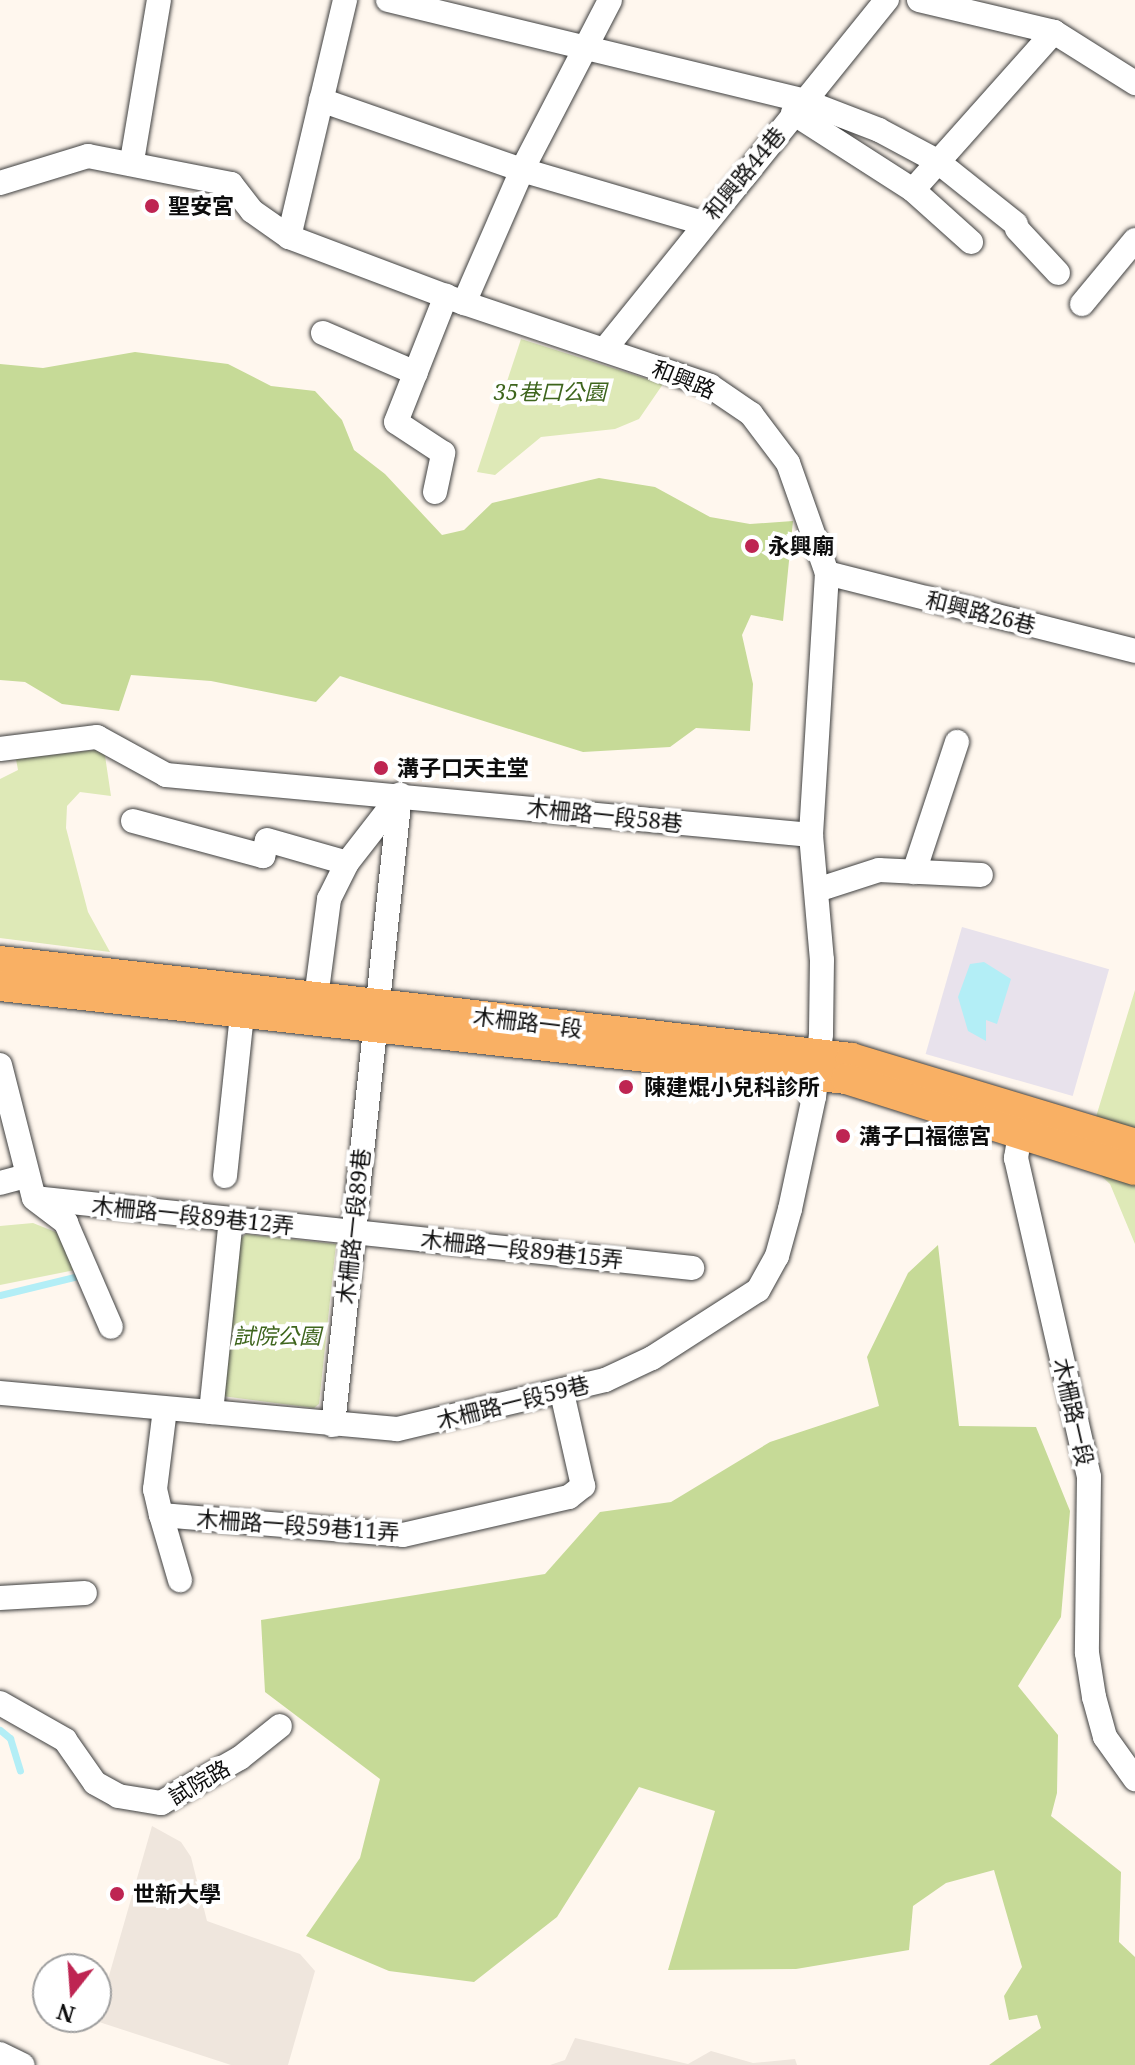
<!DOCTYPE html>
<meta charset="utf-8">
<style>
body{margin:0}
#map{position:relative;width:1135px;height:2065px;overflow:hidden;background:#fff7ee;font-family:"Noto Serif","Noto Sans TC",serif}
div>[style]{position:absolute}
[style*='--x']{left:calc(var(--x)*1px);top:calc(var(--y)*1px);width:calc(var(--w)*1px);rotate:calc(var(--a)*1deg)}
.industrial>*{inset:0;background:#e8e2ec;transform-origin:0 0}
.green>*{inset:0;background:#dee9b7}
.forest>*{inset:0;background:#c6da97}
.plaza>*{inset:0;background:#efe6dd}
.water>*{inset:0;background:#b3eef6}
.stream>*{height:7px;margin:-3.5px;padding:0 3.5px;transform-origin:3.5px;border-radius:3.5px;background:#b3eef6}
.roads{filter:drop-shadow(0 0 2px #404040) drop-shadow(0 0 2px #404040)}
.minor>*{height:24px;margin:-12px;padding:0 12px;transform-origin:12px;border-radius:12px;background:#fff}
.major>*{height:30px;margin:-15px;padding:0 15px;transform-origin:15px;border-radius:15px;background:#f9b064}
.dots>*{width:22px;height:22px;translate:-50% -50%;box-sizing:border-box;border:4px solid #fff;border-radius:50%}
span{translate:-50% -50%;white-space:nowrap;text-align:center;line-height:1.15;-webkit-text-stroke:8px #fff;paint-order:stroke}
.street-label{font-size:22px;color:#0d0d0d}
.poi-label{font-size:22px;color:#0d0d0d;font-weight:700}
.left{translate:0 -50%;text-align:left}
.park-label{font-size:22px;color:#3e651d;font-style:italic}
.north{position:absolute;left:32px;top:1953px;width:80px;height:80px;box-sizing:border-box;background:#fff;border:2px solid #9e9e9e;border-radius:50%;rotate:197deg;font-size:22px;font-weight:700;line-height:32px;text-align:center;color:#0d0d0d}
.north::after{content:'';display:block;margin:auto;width:28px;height:36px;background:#be2552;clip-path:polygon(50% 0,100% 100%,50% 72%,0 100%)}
</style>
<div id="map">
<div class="industrial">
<i style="left:962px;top:927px;width:153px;height:132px;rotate:16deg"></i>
</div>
<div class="green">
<i style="clip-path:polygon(521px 339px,600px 364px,663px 384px,639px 419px,615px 429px,541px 437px,495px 475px,477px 472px)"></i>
<i style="clip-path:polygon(104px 749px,111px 796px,80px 792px,67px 806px,66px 828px,88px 912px,110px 952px,0 938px,0 779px,18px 770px,16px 759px)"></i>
<i style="clip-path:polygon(1135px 990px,1135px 1244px,1110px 1184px,1083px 1159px)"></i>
<i style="clip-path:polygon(33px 1223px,58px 1233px,75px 1270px,0 1285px,0 1226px)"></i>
<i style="clip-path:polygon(246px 1234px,336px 1244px,319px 1404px,314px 1408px,222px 1396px,239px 1240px)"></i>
</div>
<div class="forest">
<i style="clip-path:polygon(135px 352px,228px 364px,271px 386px,315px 391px,342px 420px,354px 450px,385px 474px,442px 535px,464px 530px,492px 503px,599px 478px,655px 487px,710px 517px,750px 524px,793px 521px,783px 621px,751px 615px,742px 635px,753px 684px,750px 731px,696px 728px,670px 747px,583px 752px,340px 676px,316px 702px,211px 681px,131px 675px,119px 711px,62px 704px,25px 682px,0 680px,0 364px,43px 368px)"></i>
<i style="clip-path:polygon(938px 1245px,959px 1426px,1036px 1427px,1070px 1511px,1061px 1617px,1018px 1686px,1058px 1735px,1057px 1793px,1051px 1816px,1121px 1872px,1119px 1942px,1135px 1957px,1135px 2065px,989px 2065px,1041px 2028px,1037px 2015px,1009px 2020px,1004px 1996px,1022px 1967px,994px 1870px,946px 1883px,913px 1906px,909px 1950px,796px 1969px,668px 1970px,715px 1811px,639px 1787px,557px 1917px,474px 1982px,389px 1971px,306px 1936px,360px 1858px,380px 1779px,265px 1692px,261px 1620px,545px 1574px,600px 1512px,671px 1502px,770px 1442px,879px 1406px,867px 1357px,908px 1273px)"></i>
</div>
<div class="plaza">
<i style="clip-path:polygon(152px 1826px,181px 1842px,191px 1857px,207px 1921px,300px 1954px,315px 1971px,288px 2065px,231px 2065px,96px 2021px)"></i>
<i style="clip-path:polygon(575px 2038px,688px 2064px,711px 2051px,753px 2063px,795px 2059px,797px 2065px,550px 2065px,565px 2060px)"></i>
</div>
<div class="water">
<i style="clip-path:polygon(984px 962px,1011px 979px,997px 1024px,986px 1020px,986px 1041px,968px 1031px,958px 997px,970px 964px)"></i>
</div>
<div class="stream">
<i style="--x:0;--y:1295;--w:80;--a:-13.7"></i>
<i style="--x:0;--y:1730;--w:13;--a:39"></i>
<i style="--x:10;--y:1738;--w:34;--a:73"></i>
</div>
<div class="roads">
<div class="minor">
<i style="--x:388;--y:0;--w:428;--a:13.6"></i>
<i style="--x:804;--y:101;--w:80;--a:21.1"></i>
<i style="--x:879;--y:130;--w:66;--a:28.1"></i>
<i style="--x:937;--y:161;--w:101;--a:38.6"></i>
<i style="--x:919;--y:0;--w:139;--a:13.3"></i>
<i style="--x:1054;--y:32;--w:96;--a:32.2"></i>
<i style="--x:321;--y:100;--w:213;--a:19.2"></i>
<i style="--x:522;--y:170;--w:189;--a:16.3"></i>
<i style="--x:793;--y:113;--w:143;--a:32.7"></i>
<i style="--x:913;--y:190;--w:78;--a:41.9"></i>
<i style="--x:132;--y:161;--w:163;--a:-80.5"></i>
<i style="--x:0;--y:183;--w:92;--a:-17.1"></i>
<i style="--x:88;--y:156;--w:146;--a:11.1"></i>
<i style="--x:231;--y:184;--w:34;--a:52"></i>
<i style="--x:252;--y:211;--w:45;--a:35.1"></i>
<i style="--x:289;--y:237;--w:187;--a:20.7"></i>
<i style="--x:464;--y:303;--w:260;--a:18.6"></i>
<i style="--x:710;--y:386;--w:50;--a:34.3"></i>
<i style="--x:751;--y:414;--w:61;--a:52.9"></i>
<i style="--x:788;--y:463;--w:117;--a:70.5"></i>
<i style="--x:827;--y:573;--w:262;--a:93.5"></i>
<i style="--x:811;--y:835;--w:125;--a:85"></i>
<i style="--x:822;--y:960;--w:74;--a:90.8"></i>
<i style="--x:821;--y:1034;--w:63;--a:96.3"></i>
<i style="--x:814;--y:1097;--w:115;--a:102.1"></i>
<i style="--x:790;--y:1209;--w:49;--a:105.5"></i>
<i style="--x:777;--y:1256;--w:39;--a:119"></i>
<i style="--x:758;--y:1290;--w:126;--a:147.3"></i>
<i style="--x:652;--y:1358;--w:52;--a:154.9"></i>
<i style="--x:605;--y:1380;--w:214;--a:166.7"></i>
<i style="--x:397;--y:1429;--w:399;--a:-174.8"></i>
<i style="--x:913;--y:190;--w:212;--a:-48.3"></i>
<i style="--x:1017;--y:229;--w:60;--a:47"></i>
<i style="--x:289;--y:237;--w:244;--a:-76.7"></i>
<i style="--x:464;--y:303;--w:145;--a:-66.4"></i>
<i style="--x:522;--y:170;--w:191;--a:-62.6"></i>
<i style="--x:1082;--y:304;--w:83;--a:-50.4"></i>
<i style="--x:323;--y:333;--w:101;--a:23.3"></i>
<i style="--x:605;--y:349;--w:449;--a:-51.1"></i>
<i style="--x:435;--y:492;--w:40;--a:-78"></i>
<i style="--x:443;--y:453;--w:56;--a:-146.6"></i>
<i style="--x:396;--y:422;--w:136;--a:-68.4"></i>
<i style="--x:827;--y:573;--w:318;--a:14.2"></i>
<i style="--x:0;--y:749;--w:98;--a:-7.1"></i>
<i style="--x:97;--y:737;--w:79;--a:28.8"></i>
<i style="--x:166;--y:775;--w:648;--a:5.31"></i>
<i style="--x:133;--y:821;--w:135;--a:15.1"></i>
<i style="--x:263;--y:856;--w:16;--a:-76"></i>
<i style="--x:267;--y:840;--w:83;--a:16"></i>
<i style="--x:347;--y:863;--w:86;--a:-52.1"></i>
<i style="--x:914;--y:872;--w:137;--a:-71.7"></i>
<i style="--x:817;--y:890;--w:65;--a:-17.9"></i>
<i style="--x:879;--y:870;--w:102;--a:2.8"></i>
<i style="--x:316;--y:998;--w:100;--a:-82.5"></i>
<i style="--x:329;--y:899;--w:40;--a:-63.4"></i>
<i style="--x:0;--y:1065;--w:137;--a:75.7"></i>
<i style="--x:1023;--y:1116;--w:43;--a:99.5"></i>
<i style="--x:1016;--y:1158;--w:327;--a:77.1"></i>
<i style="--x:1089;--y:1477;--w:176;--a:90.7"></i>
<i style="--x:1087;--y:1653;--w:45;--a:81"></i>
<i style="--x:1094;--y:1697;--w:41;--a:74.6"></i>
<i style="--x:1105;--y:1737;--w:52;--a:54.5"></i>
<i style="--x:225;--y:1176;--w:164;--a:-84"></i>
<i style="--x:0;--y:1183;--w:27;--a:-15"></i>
<i style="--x:34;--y:1198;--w:662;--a:6.07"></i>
<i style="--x:36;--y:1200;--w:38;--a:37"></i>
<i style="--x:66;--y:1223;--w:113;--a:66.6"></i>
<i style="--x:165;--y:1409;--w:81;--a:97.1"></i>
<i style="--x:155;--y:1489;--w:27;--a:77"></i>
<i style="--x:161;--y:1515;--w:243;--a:4.7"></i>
<i style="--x:403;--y:1535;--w:170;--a:-12.9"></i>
<i style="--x:569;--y:1497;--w:18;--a:-38"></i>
<i style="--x:583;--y:1486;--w:95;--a:-102.7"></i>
<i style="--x:211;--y:1412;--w:193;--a:-84.1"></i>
<i style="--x:333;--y:1425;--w:634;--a:-83.93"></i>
<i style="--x:161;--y:1515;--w:68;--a:73.7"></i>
<i style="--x:0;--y:1598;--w:85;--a:-3.4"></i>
<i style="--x:0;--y:1703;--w:75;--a:29.6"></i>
<i style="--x:65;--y:1740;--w:52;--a:55.1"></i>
<i style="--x:95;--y:1783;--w:26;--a:29"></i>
<i style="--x:118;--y:1796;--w:44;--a:9.2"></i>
<i style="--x:161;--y:1803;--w:91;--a:-29.7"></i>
<i style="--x:240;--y:1758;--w:51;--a:-38.7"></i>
<i style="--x:0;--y:2054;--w:25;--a:26"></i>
</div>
<div class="major">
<i style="--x:0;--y:961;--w:857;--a:6.5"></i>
<i style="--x:851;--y:1058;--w:297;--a:16.8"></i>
<i style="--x:0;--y:986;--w:851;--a:6.27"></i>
<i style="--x:846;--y:1079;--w:303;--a:17.5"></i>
</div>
</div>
<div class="dots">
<i style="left:152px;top:206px;background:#be2552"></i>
<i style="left:752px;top:546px;background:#be2552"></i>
<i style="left:381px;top:768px;background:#be2552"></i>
<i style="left:626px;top:1087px;background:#be2552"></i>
<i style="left:843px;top:1136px;background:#be2552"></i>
<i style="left:117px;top:1894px;background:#be2552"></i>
</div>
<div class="street-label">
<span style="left:744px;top:173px;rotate:-50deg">和興路44巷</span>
<span style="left:684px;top:379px;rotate:22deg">和興路</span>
<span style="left:981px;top:612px;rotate:14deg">和興路26巷</span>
<span style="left:605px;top:815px;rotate:6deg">木柵路一段58巷</span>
<span style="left:528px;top:1022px;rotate:7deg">木柵路一段</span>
<span style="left:193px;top:1215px;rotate:6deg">木柵路一段89巷12弄</span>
<span style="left:353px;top:1226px;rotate:-84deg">木柵路一段89巷</span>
<span style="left:522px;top:1249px;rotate:6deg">木柵路一段89巷15弄</span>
<span style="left:513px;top:1402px;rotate:-14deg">木柵路一段59巷</span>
<span style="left:1074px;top:1412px;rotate:77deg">木柵路一段</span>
<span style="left:298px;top:1525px;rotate:4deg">木柵路一段59巷11弄</span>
<span style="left:199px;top:1782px;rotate:-30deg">試院路</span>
</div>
<div class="poi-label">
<span class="left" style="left:168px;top:206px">聖安宮</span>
<span class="left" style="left:768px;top:546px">永興廟</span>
<span class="left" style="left:397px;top:768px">溝子口天主堂</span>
<span class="left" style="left:644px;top:1087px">陳建焜小兒科診所</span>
<span class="left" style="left:859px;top:1136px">溝子口福德宮</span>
<span class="left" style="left:133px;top:1894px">世新大學</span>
</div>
<div class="park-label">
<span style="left:550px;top:392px">35巷口公園</span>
<span style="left:277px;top:1336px">試院公園</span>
</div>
<div class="north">N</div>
</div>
